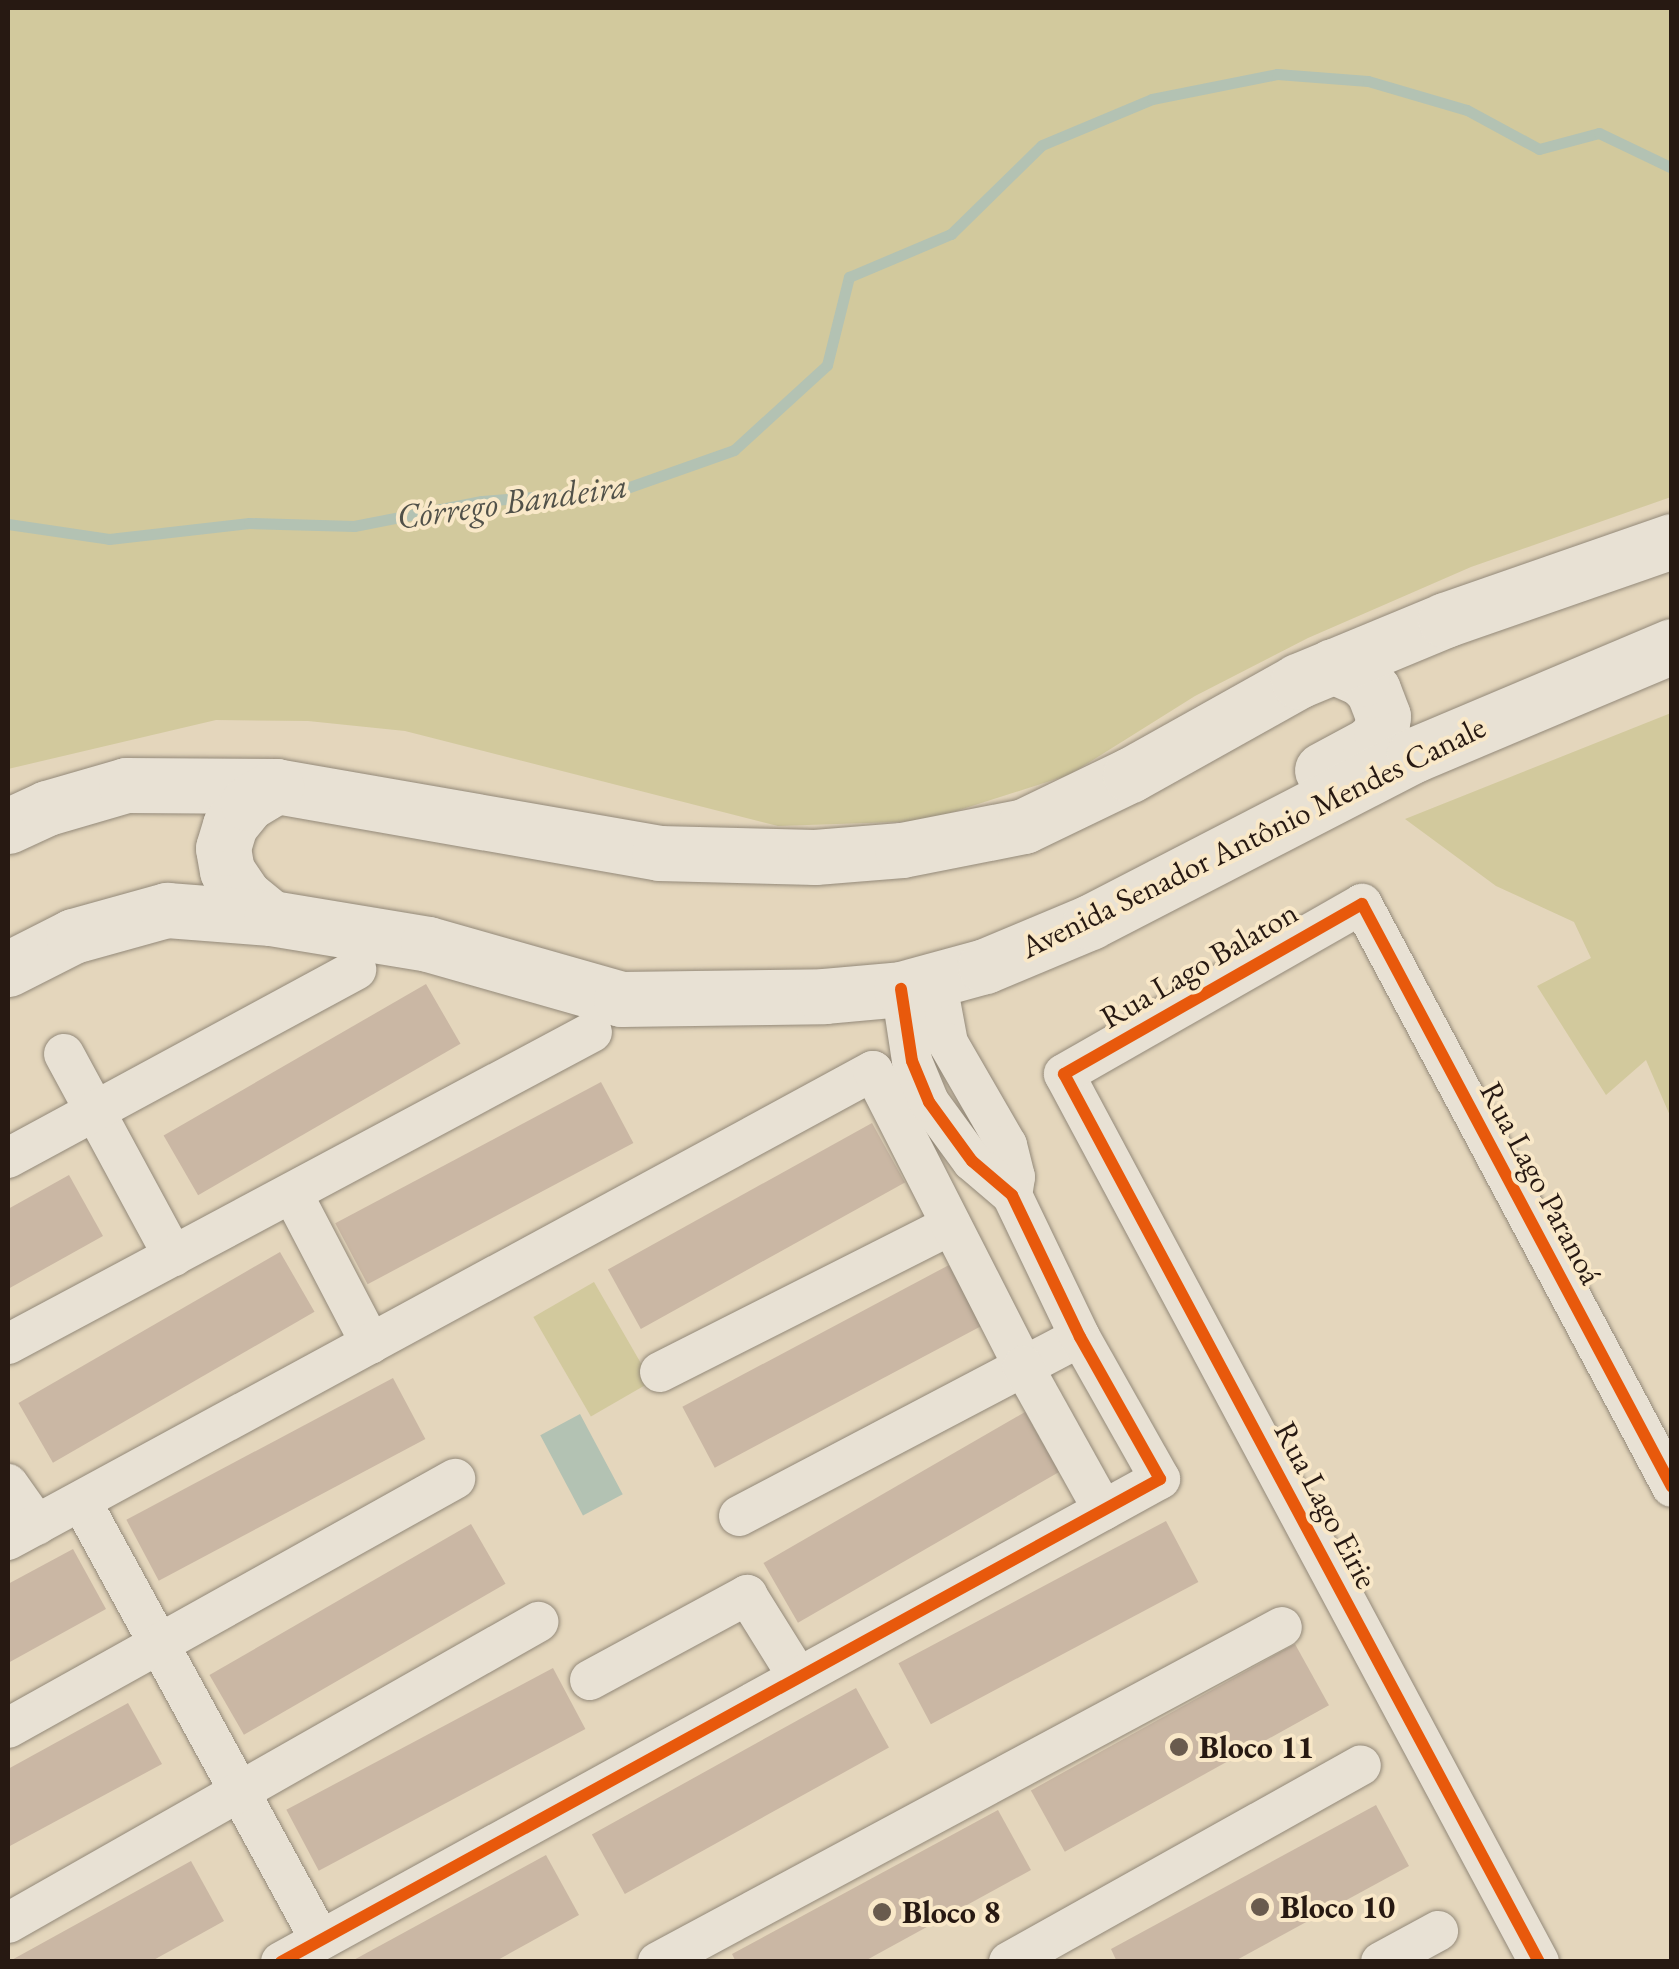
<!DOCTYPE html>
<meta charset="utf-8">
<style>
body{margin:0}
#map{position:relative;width:1679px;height:1969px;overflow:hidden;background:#e4d6bc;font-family:"EB Garamond",serif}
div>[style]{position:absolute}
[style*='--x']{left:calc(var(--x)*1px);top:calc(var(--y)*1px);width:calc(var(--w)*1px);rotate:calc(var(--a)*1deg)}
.green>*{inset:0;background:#d2c99d;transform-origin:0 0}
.water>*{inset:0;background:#b3c2b3;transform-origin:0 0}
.stream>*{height:11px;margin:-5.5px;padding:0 5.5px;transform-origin:5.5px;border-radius:5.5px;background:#b3c2b3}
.building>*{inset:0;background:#cab7a4;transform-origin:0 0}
.roads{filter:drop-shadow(0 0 2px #938979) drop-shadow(0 0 2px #938979)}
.street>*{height:40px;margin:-20px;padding:0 20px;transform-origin:20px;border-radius:20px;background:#e8e1d4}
.secondary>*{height:55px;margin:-27.5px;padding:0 27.5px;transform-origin:27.5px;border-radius:27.5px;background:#e8e1d4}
.cycleway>*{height:12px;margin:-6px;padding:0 6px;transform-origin:6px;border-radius:6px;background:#e8590c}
.dots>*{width:28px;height:28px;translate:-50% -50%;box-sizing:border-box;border:5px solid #f9e8c8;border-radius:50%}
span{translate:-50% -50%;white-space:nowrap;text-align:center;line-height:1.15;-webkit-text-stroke:8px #f9e8c8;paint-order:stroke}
.street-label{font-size:32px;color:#271912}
.poi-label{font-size:32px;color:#271912;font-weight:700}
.left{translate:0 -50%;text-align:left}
.water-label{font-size:35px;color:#515149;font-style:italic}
.frame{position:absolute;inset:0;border:10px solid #271912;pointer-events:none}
</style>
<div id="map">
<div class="green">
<i style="clip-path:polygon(8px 8px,1671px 8px,1671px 497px,1471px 567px,1308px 638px,1195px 696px,1069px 775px,925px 821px,778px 826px,405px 731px,308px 721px,216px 720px,8px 769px)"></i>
<i style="clip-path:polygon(1671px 713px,1671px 1118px,1646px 1060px,1606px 1095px,1537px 986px,1591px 958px,1574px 922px,1496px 886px,1405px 819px)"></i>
<i style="left:594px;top:1282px;width:115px;height:70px;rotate:60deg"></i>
</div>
<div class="water">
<i style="left:580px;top:1414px;width:91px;height:45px;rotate:62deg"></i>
</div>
<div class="stream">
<i style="--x:8;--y:524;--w:102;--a:8.4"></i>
<i style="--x:109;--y:539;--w:141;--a:-6.5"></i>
<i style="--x:249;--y:523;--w:105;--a:1.6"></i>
<i style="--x:354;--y:526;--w:130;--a:-11.1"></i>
<i style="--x:482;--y:501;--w:139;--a:-4.5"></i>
<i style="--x:621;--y:490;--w:120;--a:-19.5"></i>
<i style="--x:734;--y:450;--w:126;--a:-42.4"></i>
<i style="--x:827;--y:365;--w:91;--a:-76"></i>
<i style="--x:849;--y:277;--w:111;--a:-22.9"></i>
<i style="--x:951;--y:234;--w:127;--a:-44.4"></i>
<i style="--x:1042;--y:145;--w:119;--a:-22.7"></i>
<i style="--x:1152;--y:99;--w:127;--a:-11.3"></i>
<i style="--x:1277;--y:74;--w:91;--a:4.4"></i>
<i style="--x:1368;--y:81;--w:103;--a:16.3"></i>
<i style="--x:1467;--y:110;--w:82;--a:28.4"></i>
<i style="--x:1539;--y:149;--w:62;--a:-14.9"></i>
<i style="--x:1599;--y:133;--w:81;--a:25.6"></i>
</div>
<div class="building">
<i style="left:426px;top:984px;width:69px;height:303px;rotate:60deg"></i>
<i style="left:601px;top:1082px;width:69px;height:301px;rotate:62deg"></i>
<i style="left:872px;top:1123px;width:68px;height:302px;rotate:61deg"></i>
<i style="clip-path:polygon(69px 1175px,103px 1236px,8px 1289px,8px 1209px)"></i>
<i style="left:280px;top:1252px;width:69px;height:302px;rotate:60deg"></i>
<i style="left:949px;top:1265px;width:69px;height:302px;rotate:62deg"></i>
<i style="left:393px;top:1378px;width:69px;height:302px;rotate:62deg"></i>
<i style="left:1025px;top:1412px;width:69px;height:302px;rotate:60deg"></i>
<i style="left:1166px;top:1521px;width:69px;height:303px;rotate:62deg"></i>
<i style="left:471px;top:1524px;width:69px;height:302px;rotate:60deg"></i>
<i style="clip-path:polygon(73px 1549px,106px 1609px,8px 1663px,8px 1584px)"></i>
<i style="left:1295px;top:1644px;width:70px;height:302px;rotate:61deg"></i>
<i style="left:553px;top:1668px;width:69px;height:302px;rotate:62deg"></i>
<i style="left:856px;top:1688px;width:68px;height:302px;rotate:61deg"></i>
<i style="clip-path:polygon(128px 1703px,162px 1764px,8px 1847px,8px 1769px)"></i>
<i style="clip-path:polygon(1376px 1805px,1409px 1866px,1233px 1962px,1117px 1962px,1111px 1949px)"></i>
<i style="clip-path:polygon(998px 1810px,1031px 1870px,863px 1962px,736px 1962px,732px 1954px)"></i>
<i style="clip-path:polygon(546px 1855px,579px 1915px,494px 1962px,350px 1962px)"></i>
<i style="clip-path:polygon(191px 1861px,224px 1921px,150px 1962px,8px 1962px)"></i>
</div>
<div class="roads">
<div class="street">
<i style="--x:936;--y:979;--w:65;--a:79.4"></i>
<i style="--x:948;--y:1043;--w:118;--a:60"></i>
<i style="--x:1007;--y:1145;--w:33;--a:76"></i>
<i style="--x:1015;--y:1177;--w:18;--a:99"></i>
<i style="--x:64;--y:1054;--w:230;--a:61.6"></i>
<i style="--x:8;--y:1158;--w:396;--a:-28.4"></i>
<i style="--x:292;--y:1193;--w:170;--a:62.4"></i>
<i style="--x:8;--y:1344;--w:662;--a:-28.11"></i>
<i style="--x:660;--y:1372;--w:326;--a:-26.8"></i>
<i style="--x:8;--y:1484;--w:50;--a:54.7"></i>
<i style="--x:81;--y:1501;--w:500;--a:61.4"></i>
<i style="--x:739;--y:1516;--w:385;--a:-27.7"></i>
<i style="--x:8;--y:1540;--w:984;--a:-28.47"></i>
<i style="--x:873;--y:1071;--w:331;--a:63"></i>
<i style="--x:1023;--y:1366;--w:165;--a:60.9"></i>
<i style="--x:590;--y:1680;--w:179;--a:-28.4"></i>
<i style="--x:747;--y:1595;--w:97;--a:58.1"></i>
<i style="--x:8;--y:1728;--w:512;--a:-29.12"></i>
<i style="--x:8;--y:1923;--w:610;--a:-29.59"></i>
<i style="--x:281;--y:1962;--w:1003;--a:-28.79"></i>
<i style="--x:1160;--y:1479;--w:163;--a:-119.4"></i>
<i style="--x:1080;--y:1337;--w:157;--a:-115.6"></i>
<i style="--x:1012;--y:1195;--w:52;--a:-139.6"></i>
<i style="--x:972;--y:1161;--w:73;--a:-126.1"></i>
<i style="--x:929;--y:1102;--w:44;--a:-112.5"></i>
<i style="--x:912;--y:1061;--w:73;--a:-98.7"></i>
<i style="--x:658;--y:1962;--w:708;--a:-28.23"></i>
<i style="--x:1009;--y:1962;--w:403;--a:-29.2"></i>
<i style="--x:1381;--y:1962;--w:65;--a:-28.5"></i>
<i style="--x:1539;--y:1962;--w:1007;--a:-118.14"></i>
<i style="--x:1064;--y:1074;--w:343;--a:-29.7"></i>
<i style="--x:1362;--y:904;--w:660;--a:62"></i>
</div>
<div class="secondary">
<i style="--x:1322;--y:770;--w:55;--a:-28.4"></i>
<i style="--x:1370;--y:744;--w:16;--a:-47"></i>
<i style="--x:1381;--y:732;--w:16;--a:-83"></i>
<i style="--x:1383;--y:716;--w:28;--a:-111"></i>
<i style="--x:1373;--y:690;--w:16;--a:-135"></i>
<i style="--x:1362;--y:679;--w:32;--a:-156"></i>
<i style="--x:8;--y:826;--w:43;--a:-24.8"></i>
<i style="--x:47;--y:808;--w:82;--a:-16.2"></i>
<i style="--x:126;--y:785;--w:150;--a:0.4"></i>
<i style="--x:276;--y:786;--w:389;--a:9.9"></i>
<i style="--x:659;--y:853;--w:156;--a:1.5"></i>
<i style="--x:815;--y:857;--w:87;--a:-4.6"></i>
<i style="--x:902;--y:850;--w:124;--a:-11.1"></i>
<i style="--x:1024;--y:826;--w:118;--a:-25.7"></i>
<i style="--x:1130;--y:775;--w:193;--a:-29.2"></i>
<i style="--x:1298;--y:681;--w:159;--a:-22.5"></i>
<i style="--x:1445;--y:620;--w:240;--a:-19.2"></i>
<i style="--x:271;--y:918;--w:35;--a:-141"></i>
<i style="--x:244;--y:896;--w:30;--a:-124"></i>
<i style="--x:227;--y:871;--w:23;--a:-100"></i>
<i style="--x:223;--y:848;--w:24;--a:-73"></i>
<i style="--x:230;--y:825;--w:28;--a:-51"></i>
<i style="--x:248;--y:803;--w:33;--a:-31"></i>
<i style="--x:8;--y:969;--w:73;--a:-26.9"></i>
<i style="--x:73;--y:936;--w:98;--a:-15.5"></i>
<i style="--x:167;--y:910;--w:104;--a:4.4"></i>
<i style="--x:271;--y:918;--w:159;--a:9.4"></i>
<i style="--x:428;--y:944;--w:201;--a:15.9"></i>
<i style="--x:621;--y:999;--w:203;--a:-0.8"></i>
<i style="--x:824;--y:996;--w:77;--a:-5.2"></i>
<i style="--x:901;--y:989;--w:87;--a:-15.3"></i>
<i style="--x:985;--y:966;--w:114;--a:-22.7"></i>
<i style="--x:1090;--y:922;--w:365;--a:-27.3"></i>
<i style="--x:1414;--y:755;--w:280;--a:-22.9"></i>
</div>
</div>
<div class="cycleway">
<i style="--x:281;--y:1962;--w:1003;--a:-28.79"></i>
<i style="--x:1160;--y:1479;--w:163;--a:-119.4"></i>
<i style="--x:1080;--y:1337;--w:157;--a:-115.6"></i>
<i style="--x:1012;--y:1195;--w:52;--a:-139.6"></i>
<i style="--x:972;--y:1161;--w:73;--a:-126.1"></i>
<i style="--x:929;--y:1102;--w:44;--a:-112.5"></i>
<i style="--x:912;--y:1061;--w:73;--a:-98.7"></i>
<i style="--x:1539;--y:1962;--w:1007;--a:-118.14"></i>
<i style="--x:1064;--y:1074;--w:343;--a:-29.7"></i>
<i style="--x:1362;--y:904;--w:660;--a:62"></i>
</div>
<div class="dots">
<i style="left:1179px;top:1747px;background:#695b4e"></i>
<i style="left:1260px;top:1907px;background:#695b4e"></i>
<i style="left:882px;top:1912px;background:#695b4e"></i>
</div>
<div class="street-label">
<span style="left:1253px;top:837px;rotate:-26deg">Avenida Senador Antônio Mendes Canale</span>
<span style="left:1199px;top:965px;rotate:-30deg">Rua Lago Balaton</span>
<span style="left:1541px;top:1183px;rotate:62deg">Rua Lago Paranoá</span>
<span style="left:1326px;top:1505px;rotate:62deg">Rua Lago Eirie</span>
</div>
<div class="poi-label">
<span class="left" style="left:1199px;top:1747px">Bloco 11</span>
<span class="left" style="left:1280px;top:1907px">Bloco 10</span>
<span class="left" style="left:902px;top:1912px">Bloco 8</span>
</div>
<div class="water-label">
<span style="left:512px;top:501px;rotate:-8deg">Córrego Bandeira</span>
</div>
<div class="frame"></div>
</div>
